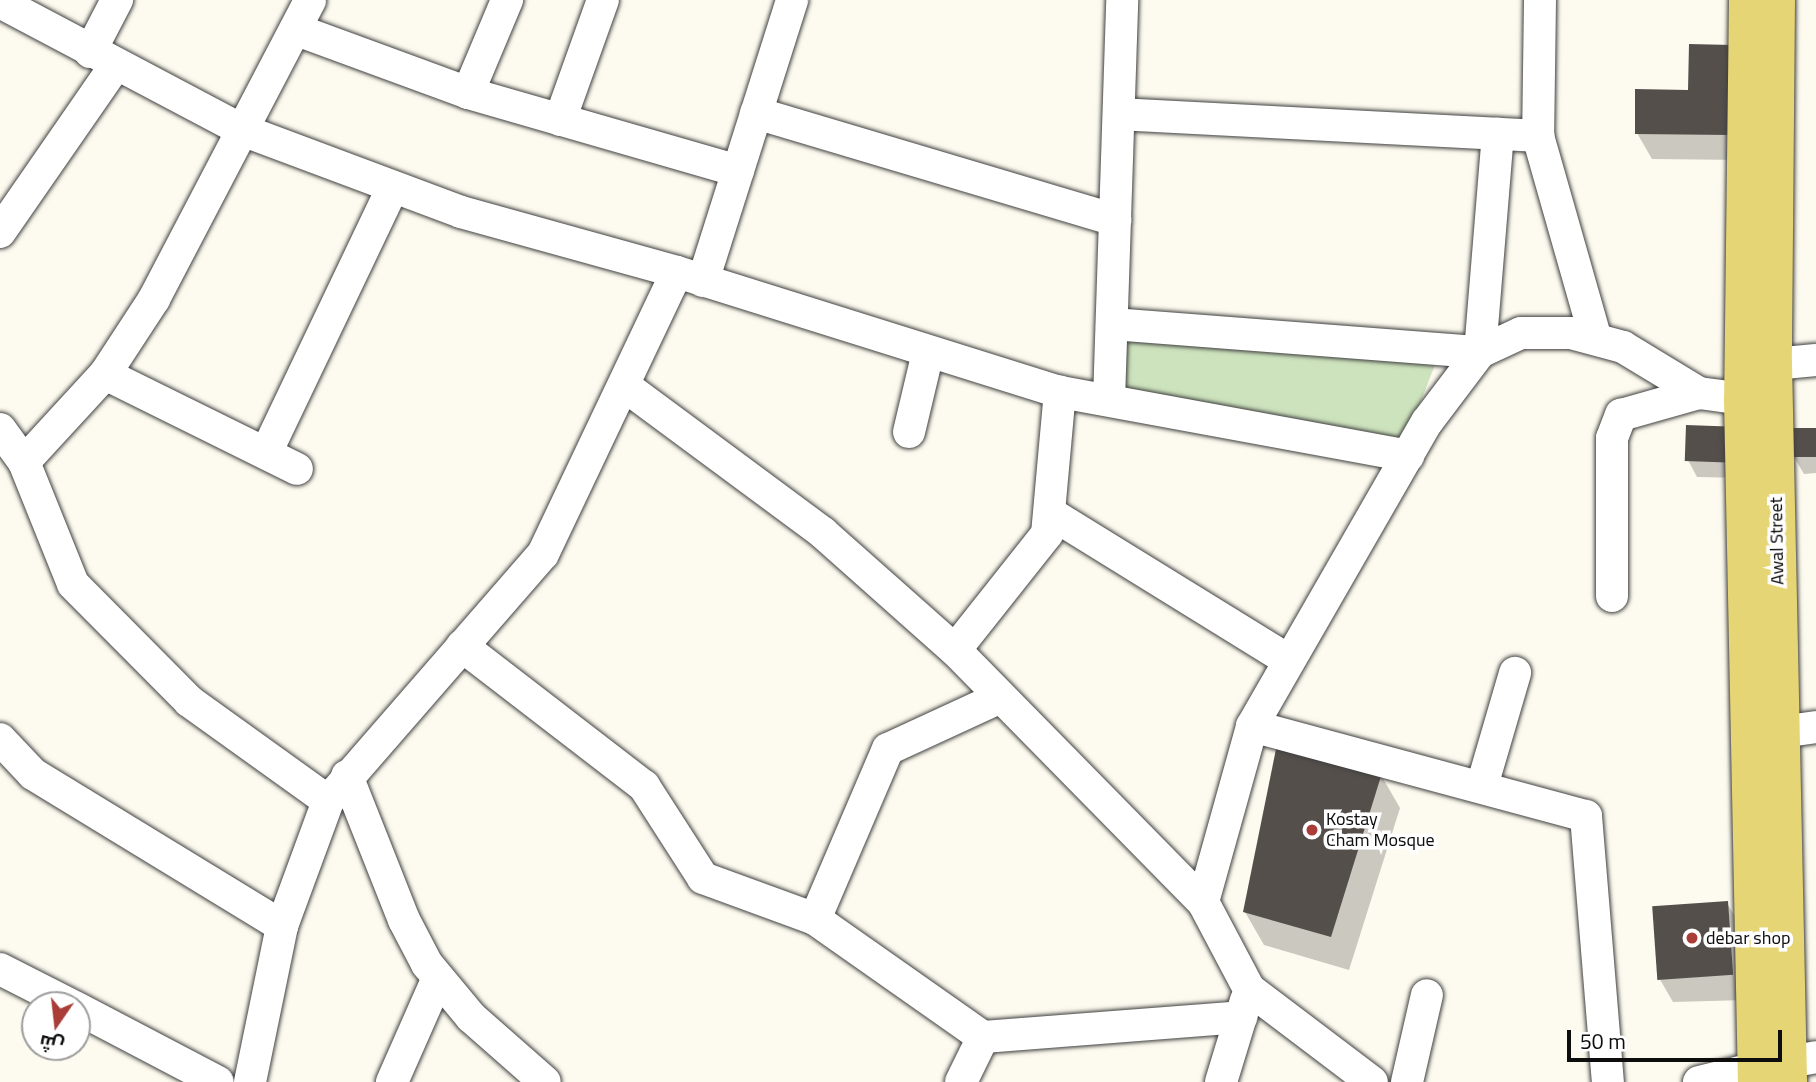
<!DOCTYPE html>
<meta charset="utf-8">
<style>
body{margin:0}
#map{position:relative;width:1816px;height:1082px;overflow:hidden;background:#fdfbef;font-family:Georgia,Cairo,serif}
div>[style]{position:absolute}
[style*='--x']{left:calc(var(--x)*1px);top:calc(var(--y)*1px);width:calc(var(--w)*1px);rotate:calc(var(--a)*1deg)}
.green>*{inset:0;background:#cde3bd}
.shadow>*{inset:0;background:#0003}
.building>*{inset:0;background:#544f4b;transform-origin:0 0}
.roads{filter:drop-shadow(0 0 2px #404040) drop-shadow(0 0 2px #404040)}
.minor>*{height:32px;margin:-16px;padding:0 16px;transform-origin:16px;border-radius:16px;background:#fff}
.major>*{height:38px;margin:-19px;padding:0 19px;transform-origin:19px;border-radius:19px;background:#e6d575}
.dots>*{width:19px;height:19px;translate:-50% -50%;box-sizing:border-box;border:4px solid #fff;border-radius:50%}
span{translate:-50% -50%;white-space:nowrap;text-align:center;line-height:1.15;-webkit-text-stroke:7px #fff;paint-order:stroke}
.street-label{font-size:18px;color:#0d0d0d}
.poi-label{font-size:18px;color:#0d0d0d}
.left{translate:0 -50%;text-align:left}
.north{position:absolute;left:21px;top:991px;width:70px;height:70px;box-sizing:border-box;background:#fff;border:2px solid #9e9e9e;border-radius:50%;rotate:194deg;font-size:19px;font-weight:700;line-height:28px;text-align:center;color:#0d0d0d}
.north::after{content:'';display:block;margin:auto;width:24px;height:32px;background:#aa3d38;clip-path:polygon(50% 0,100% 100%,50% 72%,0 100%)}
.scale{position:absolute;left:1567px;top:1030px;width:215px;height:32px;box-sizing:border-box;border:4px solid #0d0d0d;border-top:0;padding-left:9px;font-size:21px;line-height:24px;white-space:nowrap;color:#0d0d0d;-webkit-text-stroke:5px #fff;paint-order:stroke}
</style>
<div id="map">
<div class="green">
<i style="clip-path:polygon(1121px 337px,1438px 357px,1403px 447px,1120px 392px)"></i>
</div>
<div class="shadow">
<i style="clip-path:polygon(1731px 46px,1745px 160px,1652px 159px,1637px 133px,1690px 91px)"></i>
<i style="clip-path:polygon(1734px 429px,1744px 478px,1697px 477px,1688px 460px)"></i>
<i style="clip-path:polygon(1816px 429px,1816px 473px,1804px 474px,1794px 457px)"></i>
<i style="clip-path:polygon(1381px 775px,1400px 808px,1349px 970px,1264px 945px,1245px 912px)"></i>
<i style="clip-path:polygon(1727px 903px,1742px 929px,1747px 1000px,1673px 1002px,1658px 976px)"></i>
</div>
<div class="building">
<i style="clip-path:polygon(1689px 44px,1732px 45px,1731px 135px,1635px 134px,1635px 89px,1688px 90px)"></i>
<i style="left:1686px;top:425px;width:49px;height:36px;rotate:2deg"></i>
<i style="left:1791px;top:428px;width:25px;height:29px"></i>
<i style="clip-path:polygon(1276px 749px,1382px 773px,1331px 937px,1243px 912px)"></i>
<i style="left:1728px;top:901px;width:74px;height:76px;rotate:86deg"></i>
</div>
<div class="roads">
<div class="minor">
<i style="--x:1540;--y:0;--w:136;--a:90.8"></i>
<i style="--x:1538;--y:136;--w:211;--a:74.1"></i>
<i style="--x:0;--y:2;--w:274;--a:27.9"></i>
<i style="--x:242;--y:130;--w:234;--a:20.5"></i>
<i style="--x:461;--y:212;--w:224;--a:15.5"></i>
<i style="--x:677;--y:272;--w:401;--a:17.4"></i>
<i style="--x:1060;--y:392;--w:354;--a:10.4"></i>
<i style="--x:297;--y:30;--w:182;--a:20.2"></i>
<i style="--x:468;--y:93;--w:281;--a:16.1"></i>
<i style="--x:90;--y:52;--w:59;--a:-62.6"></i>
<i style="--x:468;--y:93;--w:101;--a:-67.2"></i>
<i style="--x:756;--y:113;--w:375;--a:16.6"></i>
<i style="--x:1119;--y:114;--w:420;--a:3"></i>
<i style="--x:560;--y:120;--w:127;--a:-70.3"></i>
<i style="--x:0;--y:232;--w:202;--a:-55.3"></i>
<i style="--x:703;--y:281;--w:295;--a:-72.4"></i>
<i style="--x:1112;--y:324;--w:369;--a:4.4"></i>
<i style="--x:1480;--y:352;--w:219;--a:-85.3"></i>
<i style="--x:1773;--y:364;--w:43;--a:-5.3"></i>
<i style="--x:105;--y:374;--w:214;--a:26.3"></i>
<i style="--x:626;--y:387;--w:245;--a:36.5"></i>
<i style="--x:823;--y:533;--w:176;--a:41.6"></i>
<i style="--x:955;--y:650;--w:354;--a:45.5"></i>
<i style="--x:1203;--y:902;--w:98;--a:62.1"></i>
<i style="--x:1249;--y:989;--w:154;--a:37.1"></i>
<i style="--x:1109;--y:400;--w:400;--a:-88.1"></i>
<i style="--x:0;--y:429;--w:41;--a:54"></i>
<i style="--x:24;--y:462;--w:131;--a:68.1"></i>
<i style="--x:73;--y:584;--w:165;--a:45.2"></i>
<i style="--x:189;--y:701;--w:171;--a:35.7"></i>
<i style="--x:909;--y:432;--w:82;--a:-76.6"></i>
<i style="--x:266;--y:453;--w:293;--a:-64.5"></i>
<i style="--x:24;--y:462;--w:120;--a:-47.4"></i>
<i style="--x:105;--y:374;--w:90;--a:-56.8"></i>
<i style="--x:154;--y:299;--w:337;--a:-62.4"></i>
<i style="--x:1050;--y:513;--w:280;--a:31.7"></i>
<i style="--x:1612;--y:596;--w:158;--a:-90"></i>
<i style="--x:1612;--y:438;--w:25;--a:-69"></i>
<i style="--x:1621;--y:415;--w:81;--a:-15.8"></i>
<i style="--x:462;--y:646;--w:230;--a:37.6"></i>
<i style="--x:644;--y:786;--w:109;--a:57.3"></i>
<i style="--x:703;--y:878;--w:119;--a:20.1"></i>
<i style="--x:815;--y:919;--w:205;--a:35.1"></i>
<i style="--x:983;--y:1037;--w:259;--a:-4.4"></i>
<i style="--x:955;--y:650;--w:148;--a:-51.6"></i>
<i style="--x:1047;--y:534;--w:143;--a:-84.8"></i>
<i style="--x:1252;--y:726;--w:346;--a:15.1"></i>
<i style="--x:1586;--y:816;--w:267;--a:85.3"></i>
<i style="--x:1781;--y:732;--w:35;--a:-8"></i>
<i style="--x:0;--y:739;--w:48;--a:46.7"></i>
<i style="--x:33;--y:774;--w:292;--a:31.4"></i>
<i style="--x:347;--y:776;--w:155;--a:68.4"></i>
<i style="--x:404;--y:920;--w:50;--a:62.4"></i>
<i style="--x:427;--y:964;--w:69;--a:50.3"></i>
<i style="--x:471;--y:1017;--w:98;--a:41.3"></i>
<i style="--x:1482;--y:786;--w:118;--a:-73.7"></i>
<i style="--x:1203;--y:902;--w:183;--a:-74.4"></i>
<i style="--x:1252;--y:726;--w:351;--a:-60.1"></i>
<i style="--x:1427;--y:422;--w:88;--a:-52.9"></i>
<i style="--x:1480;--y:352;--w:45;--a:-24.9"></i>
<i style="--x:1521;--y:333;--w:50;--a:0"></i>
<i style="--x:1571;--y:333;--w:54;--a:15.1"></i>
<i style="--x:1623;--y:347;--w:89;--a:31.2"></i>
<i style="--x:1699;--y:393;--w:44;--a:7.8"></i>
<i style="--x:815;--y:919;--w:185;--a:-66.8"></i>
<i style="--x:888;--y:749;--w:122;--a:-24.7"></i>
<i style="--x:0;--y:969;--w:80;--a:26.9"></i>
<i style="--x:77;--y:1008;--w:159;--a:27.7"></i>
<i style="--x:1789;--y:1062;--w:27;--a:-10"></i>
<i style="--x:250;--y:1082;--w:159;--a:-78.4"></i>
<i style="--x:282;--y:926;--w:133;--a:-69.8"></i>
<i style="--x:328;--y:801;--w:327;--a:-49"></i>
<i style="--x:543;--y:554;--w:312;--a:-64.6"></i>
<i style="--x:392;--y:1082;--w:111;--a:-66.2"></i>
<i style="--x:961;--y:1082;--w:50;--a:-63.9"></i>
<i style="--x:1221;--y:1082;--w:86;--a:-73"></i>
<i style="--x:1407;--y:1082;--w:89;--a:-77.1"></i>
<i style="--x:1699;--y:1082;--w:60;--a:-13.6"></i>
</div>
<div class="major">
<i style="--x:1748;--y:0;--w:399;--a:90.7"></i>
<i style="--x:1743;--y:399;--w:683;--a:88.83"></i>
<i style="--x:1776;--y:0;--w:364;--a:90.5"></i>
<i style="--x:1773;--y:364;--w:718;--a:88.8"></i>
</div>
</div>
<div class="dots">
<i style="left:1312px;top:830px;background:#aa3d38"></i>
<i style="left:1692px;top:938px;background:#aa3d38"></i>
</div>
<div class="street-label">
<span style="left:1777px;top:541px;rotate:-91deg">Awal Street</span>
</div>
<div class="poi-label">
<span class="left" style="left:1326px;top:830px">Kostay<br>Cham Mosque</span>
<span class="left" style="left:1706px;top:938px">debar shop</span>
</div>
<div class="north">ش</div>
<div class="scale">50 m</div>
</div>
